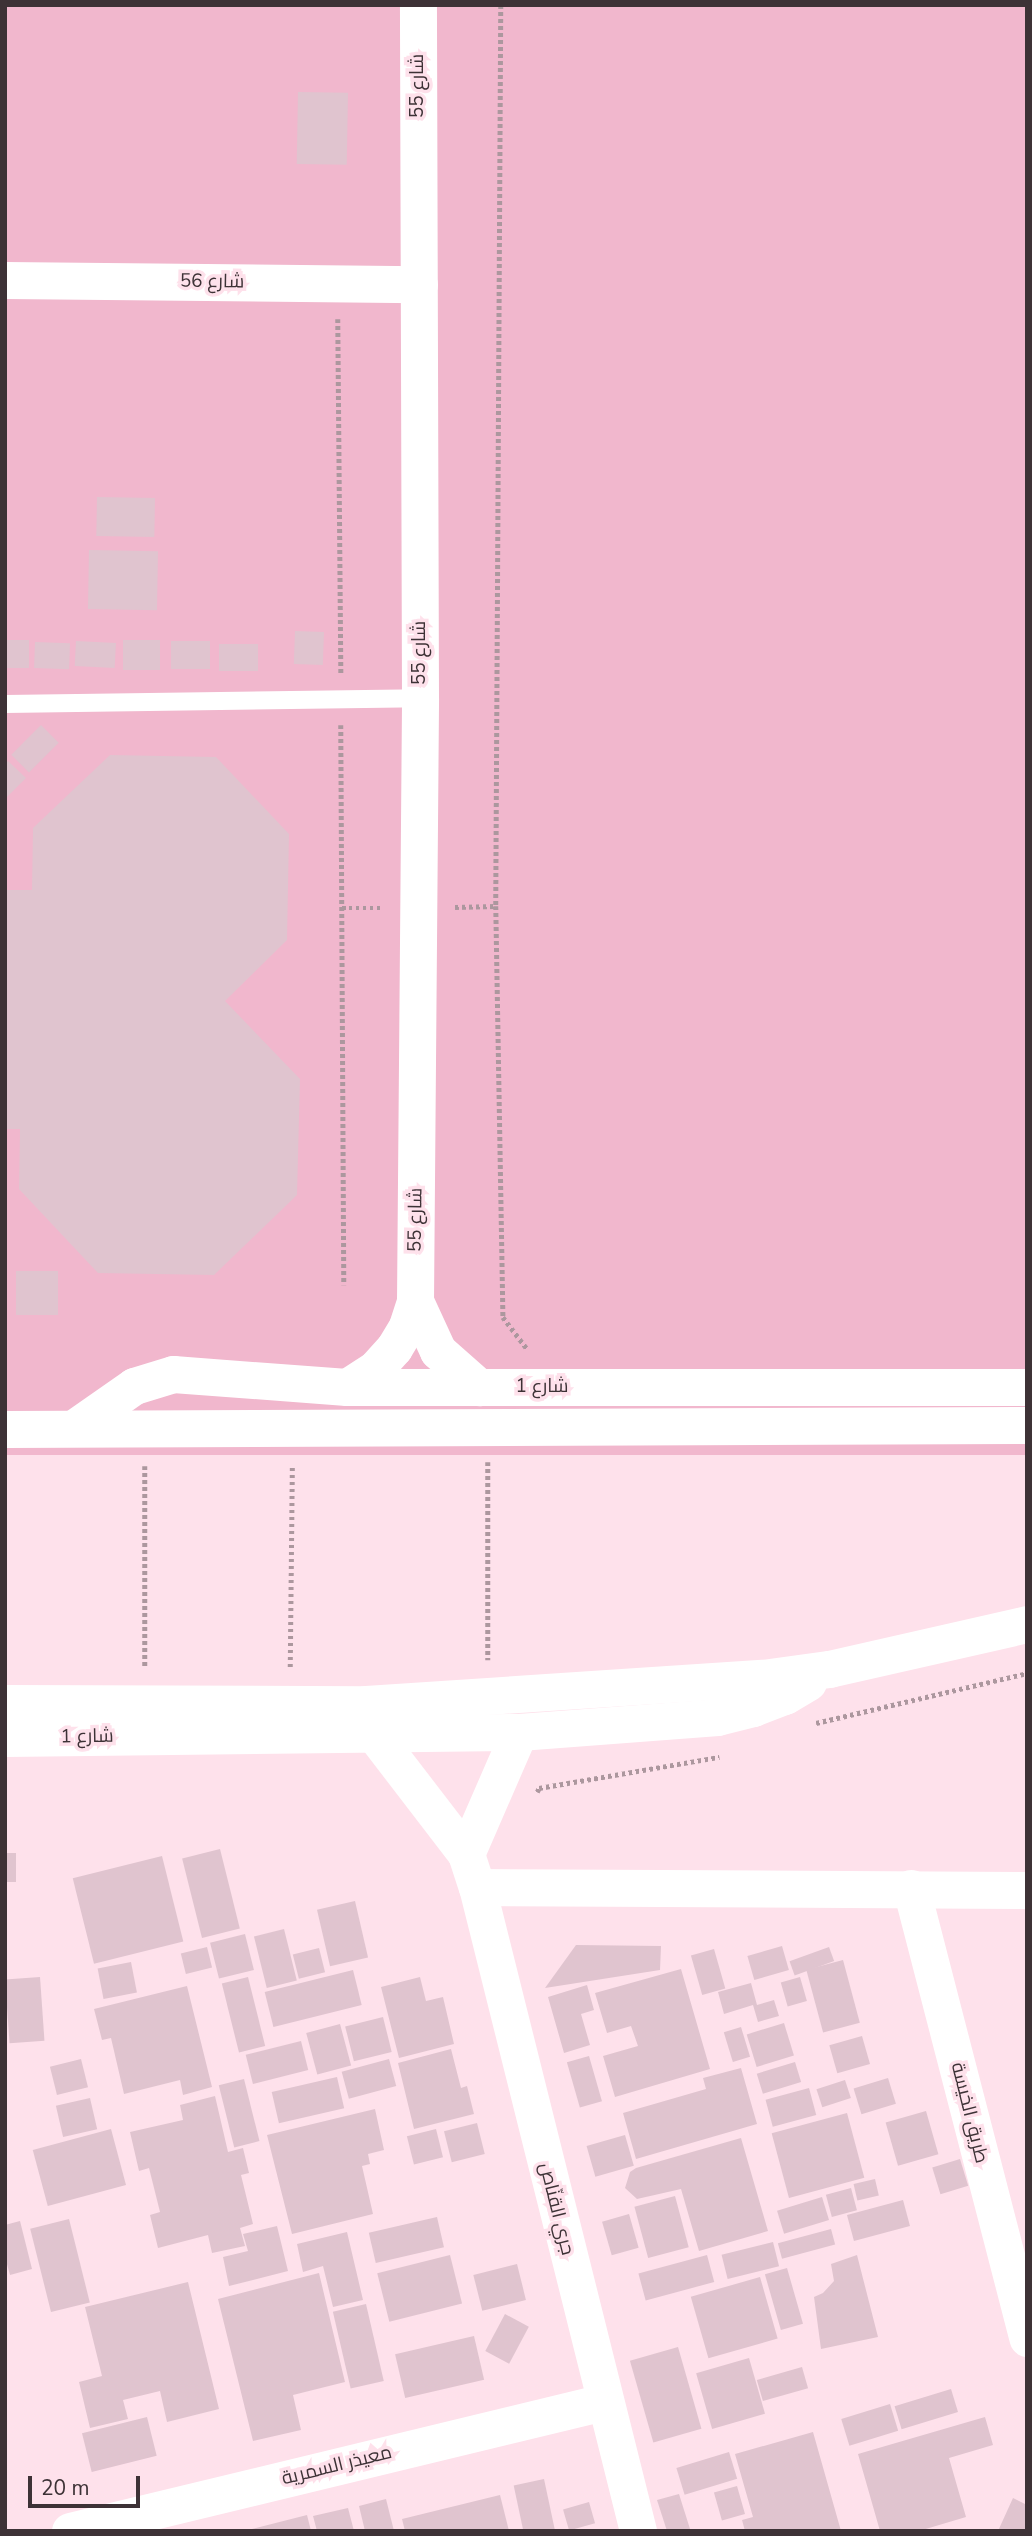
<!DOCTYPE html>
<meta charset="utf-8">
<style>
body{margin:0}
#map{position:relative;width:1032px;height:2536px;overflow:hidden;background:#fee1eb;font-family:"Nunito Sans",Cairo,sans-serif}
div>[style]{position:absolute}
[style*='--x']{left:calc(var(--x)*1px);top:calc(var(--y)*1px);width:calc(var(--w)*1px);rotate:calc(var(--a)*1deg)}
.green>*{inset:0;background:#f1b7cd;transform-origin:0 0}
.building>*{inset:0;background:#e0c4cf;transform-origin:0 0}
.path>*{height:4.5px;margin-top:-2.25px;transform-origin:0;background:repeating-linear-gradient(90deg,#ac979e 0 3.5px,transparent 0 7px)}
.service>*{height:18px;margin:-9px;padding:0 9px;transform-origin:9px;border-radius:9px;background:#fff}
.minor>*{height:37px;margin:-18.5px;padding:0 18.5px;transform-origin:18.5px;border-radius:18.5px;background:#fff}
span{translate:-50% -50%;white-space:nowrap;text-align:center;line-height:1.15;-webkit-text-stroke:7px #fee1eb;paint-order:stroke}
.street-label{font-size:19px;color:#3d3236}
.frame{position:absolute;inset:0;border:7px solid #3d3236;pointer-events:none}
.scale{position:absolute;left:28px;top:2476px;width:112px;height:32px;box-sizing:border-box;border:4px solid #3d3236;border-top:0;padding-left:9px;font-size:21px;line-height:24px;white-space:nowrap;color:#3d3236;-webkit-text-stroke:5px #fee1eb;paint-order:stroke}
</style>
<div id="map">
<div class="green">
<i style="left:5px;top:5px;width:1022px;height:1450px"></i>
</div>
<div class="building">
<i style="left:298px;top:92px;width:50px;height:72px;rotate:1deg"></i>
<i style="left:97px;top:497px;width:58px;height:39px;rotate:1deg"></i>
<i style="left:89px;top:550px;width:69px;height:59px;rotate:1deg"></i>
<i style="left:295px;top:631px;width:29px;height:33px;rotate:2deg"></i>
<i style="left:5px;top:640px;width:24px;height:28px"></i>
<i style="left:123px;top:640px;width:37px;height:30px"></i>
<i style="left:76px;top:641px;width:40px;height:25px;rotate:3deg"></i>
<i style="left:171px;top:641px;width:39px;height:28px"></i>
<i style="left:35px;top:642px;width:35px;height:26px;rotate:2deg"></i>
<i style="left:219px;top:644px;width:39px;height:27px"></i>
<i style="left:41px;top:725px;width:25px;height:42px;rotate:45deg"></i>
<i style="clip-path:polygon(110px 755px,216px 757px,289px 834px,287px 940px,225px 1001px,300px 1079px,297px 1195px,214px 1275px,98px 1273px,19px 1189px,20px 1129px,5px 1129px,5px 890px,32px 890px,33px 828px)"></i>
<i style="clip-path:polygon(8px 761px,26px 778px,5px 799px,5px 764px)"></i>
<i style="left:16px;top:1271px;width:42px;height:44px"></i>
<i style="left:220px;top:1849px;width:82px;height:39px;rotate:76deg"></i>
<i style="left:5px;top:1853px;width:11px;height:29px"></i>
<i style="left:162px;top:1856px;width:88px;height:92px;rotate:76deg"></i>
<i style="left:355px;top:1901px;width:58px;height:39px;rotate:77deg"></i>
<i style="left:284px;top:1929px;width:53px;height:31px;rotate:76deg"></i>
<i style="left:245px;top:1934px;width:37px;height:36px;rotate:76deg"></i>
<i style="clip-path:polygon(576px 1945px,661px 1946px,660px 1970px,545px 1988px)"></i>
<i style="left:782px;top:1946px;width:25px;height:36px;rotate:74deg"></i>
<i style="left:207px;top:1947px;width:21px;height:27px;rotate:76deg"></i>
<i style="left:829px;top:1947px;width:15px;height:42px;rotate:70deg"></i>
<i style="left:319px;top:1948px;width:25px;height:27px;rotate:76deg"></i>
<i style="left:714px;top:1949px;width:41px;height:24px;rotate:74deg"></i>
<i style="left:843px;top:1960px;width:65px;height:38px;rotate:75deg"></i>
<i style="left:131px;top:1962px;width:31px;height:34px;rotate:79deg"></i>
<i style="clip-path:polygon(681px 1969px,710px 2069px,615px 2097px,603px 2056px,638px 2046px,631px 2026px,607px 2033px,595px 1993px)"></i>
<i style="left:353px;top:1970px;width:36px;height:91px;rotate:76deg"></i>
<i style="left:40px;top:1977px;width:64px;height:35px;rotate:86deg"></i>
<i style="left:248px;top:1977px;width:71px;height:27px;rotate:76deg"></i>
<i style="clip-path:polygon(420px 1977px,426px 2001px,443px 1997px,454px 2044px,399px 2058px,381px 1987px)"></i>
<i style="left:800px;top:1977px;width:25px;height:20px;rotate:74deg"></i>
<i style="clip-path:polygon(751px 1983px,757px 2005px,774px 2000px,779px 2016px,758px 2022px,753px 2005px,724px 2014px,718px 1992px)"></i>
<i style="clip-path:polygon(587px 1985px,594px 2010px,581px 2014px,590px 2045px,564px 2053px,548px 1997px)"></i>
<i style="clip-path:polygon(187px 1986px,212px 2087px,183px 2095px,180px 2080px,124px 2094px,111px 2038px,102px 2040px,94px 2009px)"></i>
<i style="left:383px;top:2017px;width:36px;height:39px;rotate:76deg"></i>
<i style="left:784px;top:2023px;width:34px;height:39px;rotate:73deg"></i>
<i style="left:340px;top:2024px;width:43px;height:35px;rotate:75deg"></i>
<i style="left:741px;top:2027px;width:31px;height:18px;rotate:73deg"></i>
<i style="left:862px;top:2036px;width:29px;height:34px;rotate:74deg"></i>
<i style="left:301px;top:2041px;width:30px;height:57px;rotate:76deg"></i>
<i style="clip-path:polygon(451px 2049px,461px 2088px,467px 2086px,474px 2114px,414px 2129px,398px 2063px)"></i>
<i style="left:589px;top:2056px;width:47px;height:23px;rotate:74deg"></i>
<i style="left:81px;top:2059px;width:29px;height:32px;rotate:76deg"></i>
<i style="left:389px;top:2059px;width:28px;height:49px;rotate:75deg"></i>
<i style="left:795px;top:2062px;width:21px;height:40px;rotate:73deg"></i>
<i style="clip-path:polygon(741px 2068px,757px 2124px,636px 2159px,623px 2113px,706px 2089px,703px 2078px)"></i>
<i style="left:337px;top:2077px;width:32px;height:67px;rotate:77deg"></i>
<i style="left:888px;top:2078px;width:27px;height:36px;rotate:73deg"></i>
<i style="left:244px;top:2079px;width:64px;height:26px;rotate:76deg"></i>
<i style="left:845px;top:2080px;width:19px;height:30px;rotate:72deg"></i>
<i style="left:809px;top:2088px;width:28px;height:45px;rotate:75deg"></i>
<i style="clip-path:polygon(215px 2096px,228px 2152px,243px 2148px,249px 2173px,241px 2175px,253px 2224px,240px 2228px,245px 2246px,212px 2253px,208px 2235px,158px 2248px,150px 2215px,160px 2212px,149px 2168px,139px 2171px,130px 2132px,183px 2120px,180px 2105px)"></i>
<i style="left:90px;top:2098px;width:32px;height:35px;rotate:77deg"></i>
<i style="clip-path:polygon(375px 2109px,384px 2150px,368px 2154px,370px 2164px,362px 2166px,373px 2214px,292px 2234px,267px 2135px)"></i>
<i style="left:926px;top:2111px;width:45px;height:42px;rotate:74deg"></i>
<i style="left:847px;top:2113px;width:67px;height:78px;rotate:75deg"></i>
<i style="left:477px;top:2123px;width:32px;height:34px;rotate:76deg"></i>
<i style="left:111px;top:2129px;width:58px;height:81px;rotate:75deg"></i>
<i style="left:436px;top:2129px;width:29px;height:30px;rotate:76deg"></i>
<i style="left:625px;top:2135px;width:32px;height:40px;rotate:74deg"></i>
<i style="clip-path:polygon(741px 2138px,768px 2231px,699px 2251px,681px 2189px,637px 2199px,625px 2188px,630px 2172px,636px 2168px)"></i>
<i style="left:960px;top:2159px;width:28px;height:29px;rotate:73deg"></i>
<i style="left:875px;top:2179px;width:17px;height:22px;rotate:77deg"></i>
<i style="left:851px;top:2188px;width:23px;height:26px;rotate:75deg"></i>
<i style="left:675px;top:2196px;width:53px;height:42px;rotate:75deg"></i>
<i style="left:822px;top:2197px;width:24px;height:47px;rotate:73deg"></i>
<i style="left:903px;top:2200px;width:27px;height:58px;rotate:75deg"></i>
<i style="left:629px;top:2214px;width:35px;height:28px;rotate:74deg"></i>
<i style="left:437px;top:2217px;width:31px;height:70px;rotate:77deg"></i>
<i style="left:69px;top:2219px;width:86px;height:40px;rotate:76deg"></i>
<i style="clip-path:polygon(20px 2221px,32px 2269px,10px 2275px,5px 2257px,5px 2225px)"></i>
<i style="clip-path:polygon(277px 2226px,288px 2271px,229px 2286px,223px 2257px,248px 2251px,243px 2234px)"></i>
<i style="left:831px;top:2229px;width:16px;height:55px;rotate:75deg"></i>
<i style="clip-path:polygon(347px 2232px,363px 2300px,333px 2307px,323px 2266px,303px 2272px,297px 2244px)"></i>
<i style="left:773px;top:2242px;width:25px;height:53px;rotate:76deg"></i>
<i style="left:450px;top:2255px;width:50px;height:75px;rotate:76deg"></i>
<i style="left:707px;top:2255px;width:28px;height:71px;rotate:75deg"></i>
<i style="clip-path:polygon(857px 2255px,878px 2337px,821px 2349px,814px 2297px,823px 2293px,834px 2281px,831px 2264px)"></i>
<i style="left:517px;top:2264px;width:37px;height:45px;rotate:76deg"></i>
<i style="left:787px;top:2268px;width:58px;height:23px;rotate:74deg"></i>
<i style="clip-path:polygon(319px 2273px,345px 2382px,293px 2395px,301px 2430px,253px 2441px,218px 2299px)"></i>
<i style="left:760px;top:2277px;width:64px;height:72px;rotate:74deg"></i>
<i style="clip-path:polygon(188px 2282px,219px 2409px,167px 2422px,160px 2391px,123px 2400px,128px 2419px,90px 2428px,79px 2382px,102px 2376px,85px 2307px)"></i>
<i style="left:366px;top:2304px;width:79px;height:34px;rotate:77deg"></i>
<i style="left:505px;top:2314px;width:27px;height:42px;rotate:28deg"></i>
<i style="left:474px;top:2336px;width:45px;height:81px;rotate:77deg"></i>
<i style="left:678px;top:2347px;width:85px;height:50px;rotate:74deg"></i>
<i style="left:749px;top:2358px;width:58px;height:55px;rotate:74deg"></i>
<i style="left:802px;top:2367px;width:22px;height:47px;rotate:74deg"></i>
<i style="left:951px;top:2389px;width:24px;height:59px;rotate:73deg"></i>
<i style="left:890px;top:2404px;width:28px;height:51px;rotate:73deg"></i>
<i style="left:147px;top:2417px;width:40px;height:67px;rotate:76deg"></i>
<i style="clip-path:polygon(985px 2417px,993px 2445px,949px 2458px,966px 2517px,919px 2531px,880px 2531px,858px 2454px)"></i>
<i style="clip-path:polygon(813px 2432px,841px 2531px,745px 2531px,742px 2520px,753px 2517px,735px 2454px)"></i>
<i style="left:729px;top:2452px;width:28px;height:55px;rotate:73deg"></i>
<i style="left:544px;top:2479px;width:53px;height:31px;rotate:78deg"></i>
<i style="left:737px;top:2486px;width:29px;height:24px;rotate:74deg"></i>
<i style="clip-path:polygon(679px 2494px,690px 2529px,667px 2531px,657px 2500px)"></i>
<i style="clip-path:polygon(500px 2495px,509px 2531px,405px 2531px,402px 2519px)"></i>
<i style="clip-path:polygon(1013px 2498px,1027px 2505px,1027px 2531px,998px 2531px)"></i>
<i style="clip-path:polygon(386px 2499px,394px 2531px,365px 2531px,359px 2506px)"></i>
<i style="left:589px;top:2502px;width:22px;height:27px;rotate:74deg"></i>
<i style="clip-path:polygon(348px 2508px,354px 2531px,317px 2531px,313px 2516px)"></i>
<i style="clip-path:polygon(307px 2515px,311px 2531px,249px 2531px,248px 2530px)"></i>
</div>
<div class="path">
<i style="--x:501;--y:5;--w:901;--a:90.32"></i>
<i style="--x:496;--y:906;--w:411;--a:89"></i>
<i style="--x:503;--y:1317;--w:41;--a:52.9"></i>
<i style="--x:338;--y:319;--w:355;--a:89.5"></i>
<i style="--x:341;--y:725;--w:560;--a:89.69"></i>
<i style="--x:455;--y:907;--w:41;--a:-1.4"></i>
<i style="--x:342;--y:908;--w:41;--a:0"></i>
<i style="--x:488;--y:1462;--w:198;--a:90"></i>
<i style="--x:145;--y:1466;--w:201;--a:90"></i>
<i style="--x:290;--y:1667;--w:201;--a:-89.4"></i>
<i style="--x:816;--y:1723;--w:217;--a:-13.3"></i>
<i style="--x:537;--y:1792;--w:4;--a:-63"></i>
<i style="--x:539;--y:1788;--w:183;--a:-9.8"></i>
</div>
<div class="service">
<i style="--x:5;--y:704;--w:415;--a:-0.8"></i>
</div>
<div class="minor">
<i style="--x:5;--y:280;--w:414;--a:0.6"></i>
<i style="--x:415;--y:1301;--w:55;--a:65.3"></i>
<i style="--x:438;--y:1351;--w:55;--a:41.3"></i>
<i style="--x:347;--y:1387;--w:35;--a:-33"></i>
<i style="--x:376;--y:1368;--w:27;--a:-48"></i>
<i style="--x:394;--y:1348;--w:26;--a:-59"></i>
<i style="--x:407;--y:1326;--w:26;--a:-72"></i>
<i style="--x:415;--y:1301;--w:603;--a:-89.52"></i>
<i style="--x:420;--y:698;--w:693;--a:-90.17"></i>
<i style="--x:74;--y:1428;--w:73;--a:-35"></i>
<i style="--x:134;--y:1386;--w:41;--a:-17.1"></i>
<i style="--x:173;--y:1374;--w:174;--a:4.3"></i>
<i style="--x:347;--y:1387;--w:680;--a:0"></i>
<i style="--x:5;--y:1429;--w:1022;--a:-0.22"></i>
<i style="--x:5;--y:1703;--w:361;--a:0.2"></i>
<i style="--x:366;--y:1704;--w:397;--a:-3.8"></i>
<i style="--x:762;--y:1678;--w:68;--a:-7.7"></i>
<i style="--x:829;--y:1669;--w:203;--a:-12.8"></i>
<i style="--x:374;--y:1734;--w:151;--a:52.5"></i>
<i style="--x:466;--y:1854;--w:35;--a:72"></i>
<i style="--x:477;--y:1887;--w:664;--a:75.96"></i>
<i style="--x:5;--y:1738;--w:514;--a:-0.67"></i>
<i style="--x:519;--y:1732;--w:199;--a:-4.3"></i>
<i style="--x:717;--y:1717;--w:37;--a:-14"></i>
<i style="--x:753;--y:1708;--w:34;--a:-21"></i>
<i style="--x:785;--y:1696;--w:27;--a:-31"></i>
<i style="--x:466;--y:1854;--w:133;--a:-66.5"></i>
<i style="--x:477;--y:1887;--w:550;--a:0.31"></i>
<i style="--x:911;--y:1888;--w:465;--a:75.5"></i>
<i style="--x:70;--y:2531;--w:549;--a:-13.58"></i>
</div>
<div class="street-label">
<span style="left:418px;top:86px;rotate:-90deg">شارع 55</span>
<span style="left:212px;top:282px;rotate:1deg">شارع 56</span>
<span style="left:420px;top:653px;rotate:-90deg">شارع 55</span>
<span style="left:416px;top:1220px;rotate:-89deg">شارع 55</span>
<span style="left:542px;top:1387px">شارع 1</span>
<span style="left:87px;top:1737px;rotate:-1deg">شارع 1</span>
<span style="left:969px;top:2113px;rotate:76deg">طريق الخيسة</span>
<span style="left:556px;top:2209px;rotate:76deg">جري القنّاص</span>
<span style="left:337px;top:2466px;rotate:-14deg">معيذر السمرية</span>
</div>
<div class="frame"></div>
<div class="scale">20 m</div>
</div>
